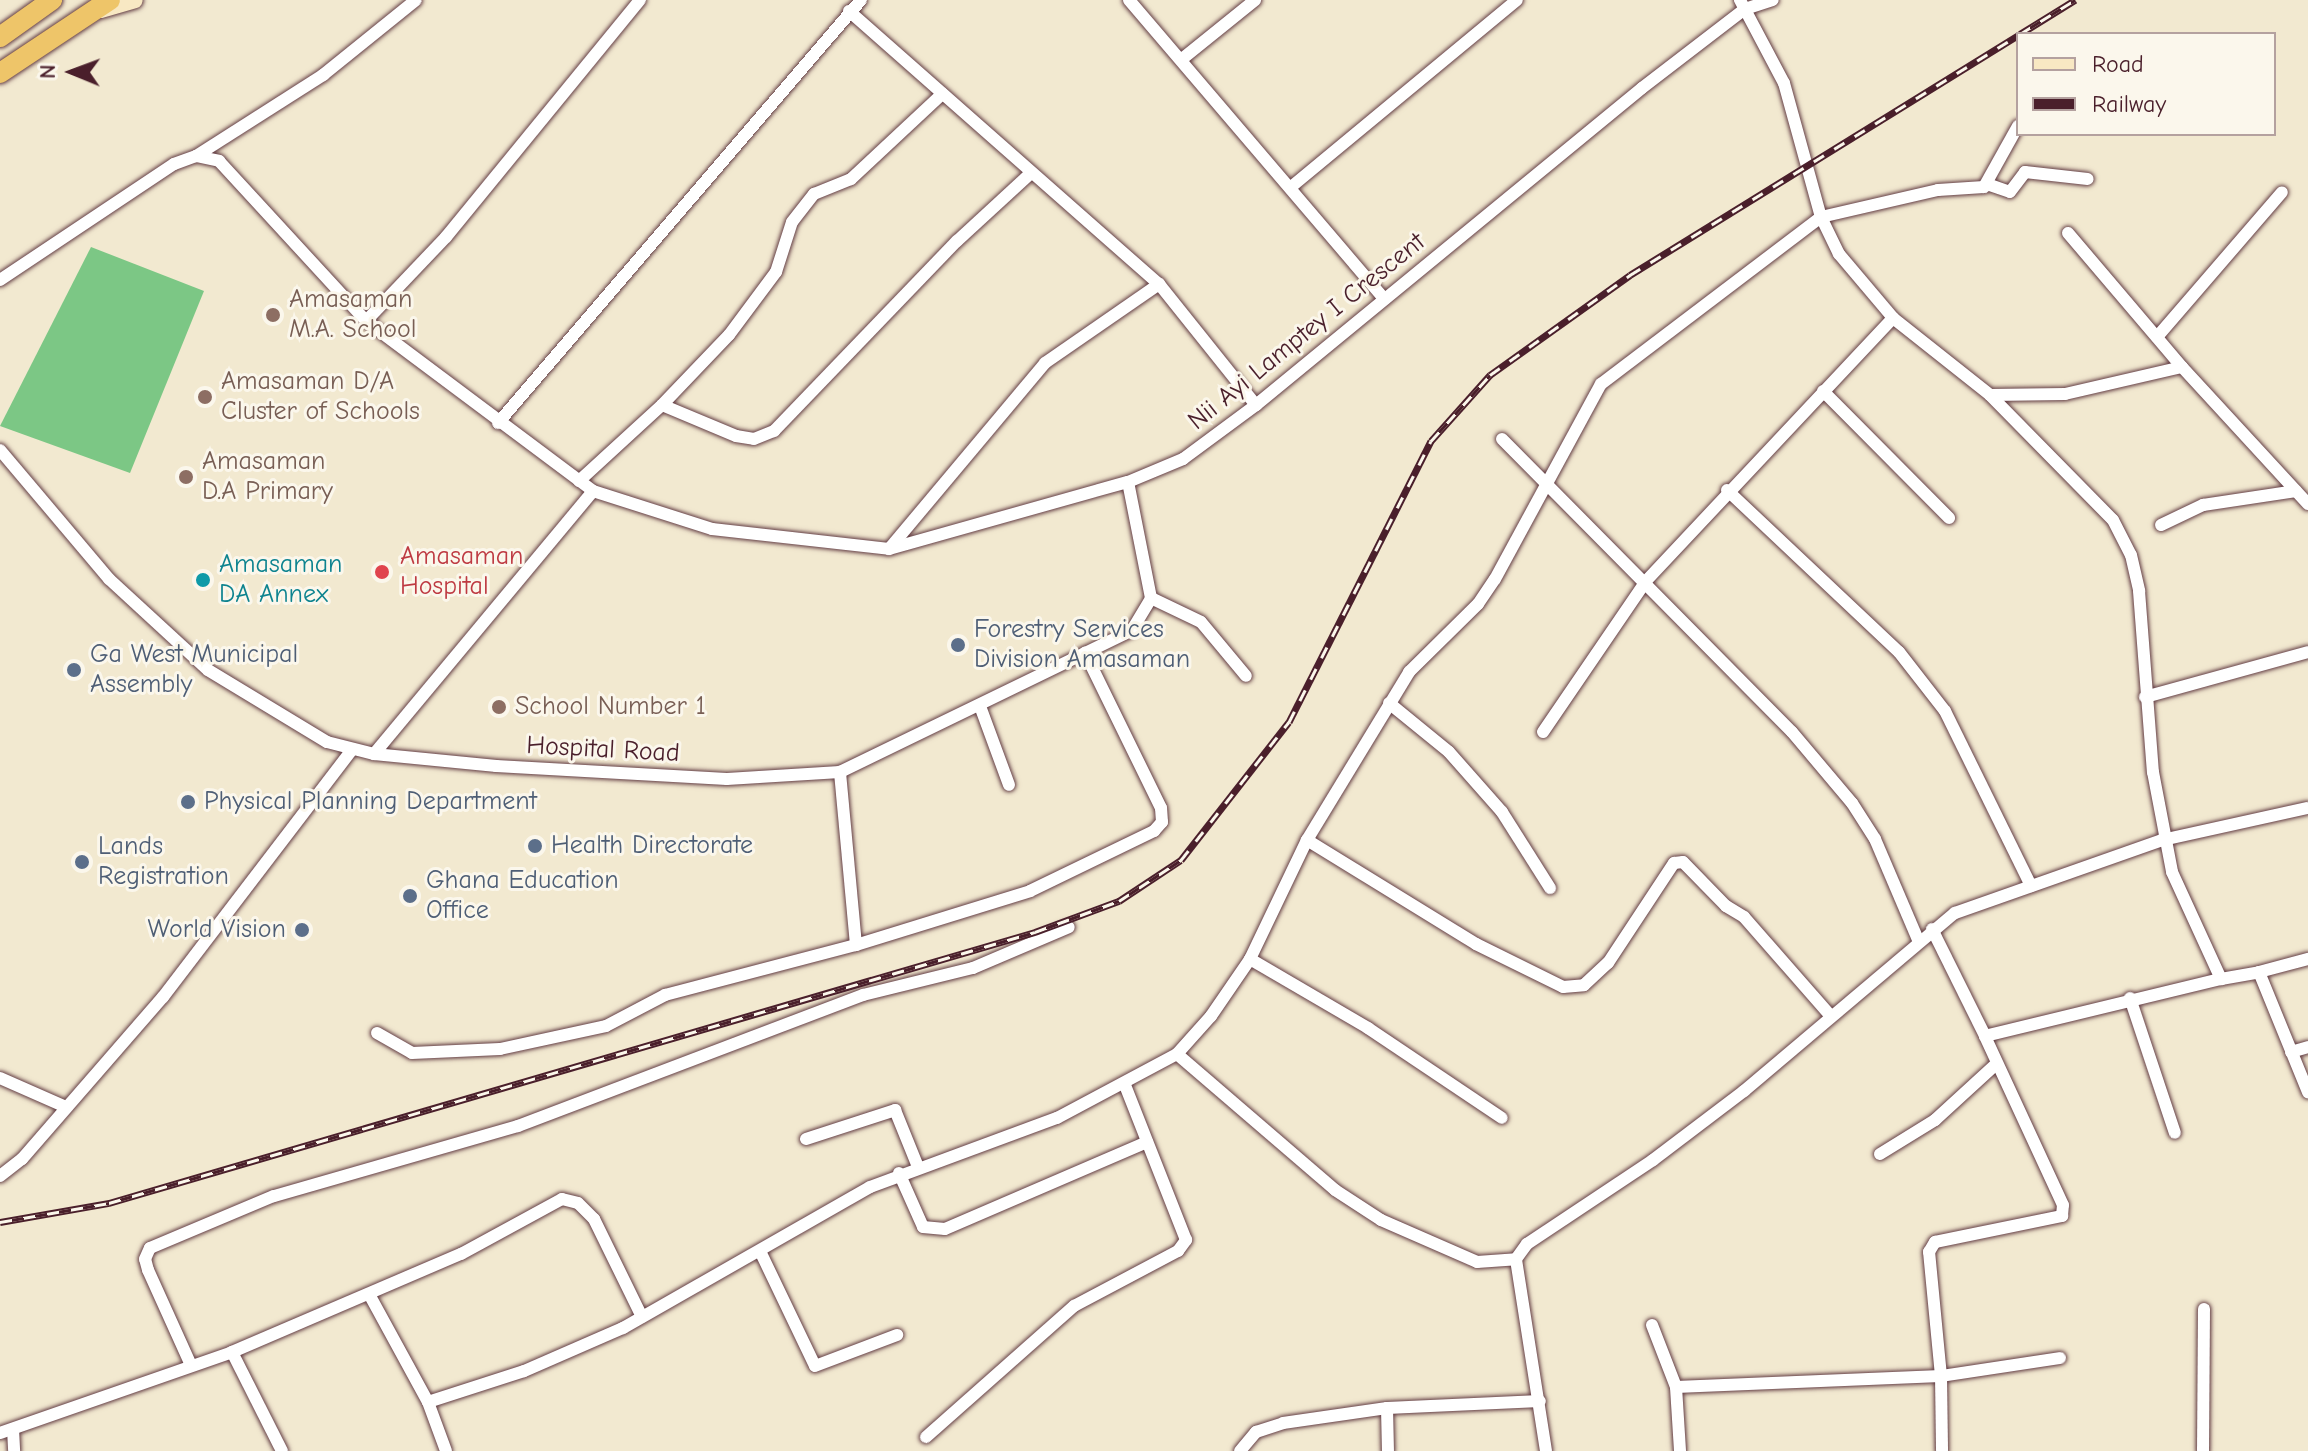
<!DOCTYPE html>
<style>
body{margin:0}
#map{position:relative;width:2308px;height:1451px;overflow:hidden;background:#f2e9d0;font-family:"Comic Neue",sans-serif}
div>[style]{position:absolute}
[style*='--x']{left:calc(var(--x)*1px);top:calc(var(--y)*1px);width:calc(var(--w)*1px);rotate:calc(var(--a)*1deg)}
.green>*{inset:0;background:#7cc785}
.roads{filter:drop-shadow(0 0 2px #633d44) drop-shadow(0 0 2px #633d44)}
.minor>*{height:12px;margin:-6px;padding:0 6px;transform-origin:6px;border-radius:6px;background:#fff}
.secondary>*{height:16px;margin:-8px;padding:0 8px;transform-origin:8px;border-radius:8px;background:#f8e8c3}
.trunk>*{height:20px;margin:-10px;padding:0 10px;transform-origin:10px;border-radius:10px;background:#eec569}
.rail>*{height:7px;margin-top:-3.5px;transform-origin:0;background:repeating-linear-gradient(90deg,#fbf7ec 0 12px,#4a1f2b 0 24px);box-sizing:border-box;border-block:2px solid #4a1f2b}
.dots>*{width:22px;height:22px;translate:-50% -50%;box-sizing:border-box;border:4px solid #fbf7ec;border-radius:50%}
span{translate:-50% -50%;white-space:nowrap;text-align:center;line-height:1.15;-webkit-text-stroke:6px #fbf7ec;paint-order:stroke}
.education-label{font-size:26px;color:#785e54}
.left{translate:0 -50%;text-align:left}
.street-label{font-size:26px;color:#4a1f2b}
.health-label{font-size:26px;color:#be3a42}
.culture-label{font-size:26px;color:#0d838f}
.service-label{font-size:26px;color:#4e5e75}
.right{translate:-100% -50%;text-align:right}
.legend{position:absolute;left:2016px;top:32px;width:260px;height:104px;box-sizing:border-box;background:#fbf7ec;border:2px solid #b4a19f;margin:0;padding:10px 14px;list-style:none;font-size:24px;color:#4a1f2b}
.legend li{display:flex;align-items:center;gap:16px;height:40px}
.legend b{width:40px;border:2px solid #b4a19f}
.north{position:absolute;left:32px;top:32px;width:80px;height:80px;-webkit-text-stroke:6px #fbf7ec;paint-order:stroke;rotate:271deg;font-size:22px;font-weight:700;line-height:32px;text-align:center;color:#4a1f2b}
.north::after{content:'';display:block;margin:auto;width:28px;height:36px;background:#4a1f2b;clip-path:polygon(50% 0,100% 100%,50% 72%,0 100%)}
</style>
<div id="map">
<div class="green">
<i style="clip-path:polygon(91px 247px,204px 291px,130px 473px,0 426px)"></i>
</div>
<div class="roads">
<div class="minor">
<i style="--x:1129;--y:0;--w:393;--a:49.5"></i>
<i style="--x:1740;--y:0;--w:94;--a:62.1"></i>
<i style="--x:1784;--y:83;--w:139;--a:74.6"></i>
<i style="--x:1821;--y:217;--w:41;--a:64.1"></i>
<i style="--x:1839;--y:254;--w:84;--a:49.8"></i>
<i style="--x:1893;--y:318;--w:124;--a:38.4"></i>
<i style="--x:1990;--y:395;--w:175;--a:45.5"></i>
<i style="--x:2113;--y:520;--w:39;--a:63"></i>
<i style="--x:2131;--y:555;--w:37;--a:77"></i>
<i style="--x:2139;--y:591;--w:182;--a:85.6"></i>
<i style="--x:2153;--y:772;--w:102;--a:79.2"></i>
<i style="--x:2172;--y:872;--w:118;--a:65.4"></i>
<i style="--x:2221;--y:979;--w:39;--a:-10"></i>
<i style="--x:2259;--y:972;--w:130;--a:67.8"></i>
<i style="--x:849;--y:11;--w:413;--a:41.4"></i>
<i style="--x:1159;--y:284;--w:155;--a:51.3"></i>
<i style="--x:1182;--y:59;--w:94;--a:-38.9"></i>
<i style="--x:196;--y:156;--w:24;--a:12"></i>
<i style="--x:219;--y:161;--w:217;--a:47.4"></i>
<i style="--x:366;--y:321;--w:284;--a:36.8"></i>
<i style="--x:593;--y:491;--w:125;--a:17.7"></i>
<i style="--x:712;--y:529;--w:178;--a:6.4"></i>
<i style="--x:889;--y:549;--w:248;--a:-15.7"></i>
<i style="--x:1128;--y:482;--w:60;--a:-22.7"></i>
<i style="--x:1183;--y:459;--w:91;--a:-36.5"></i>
<i style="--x:1256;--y:405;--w:499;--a:-39.4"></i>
<i style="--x:1642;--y:88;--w:130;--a:-37.5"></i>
<i style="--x:1745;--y:9;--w:29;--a:-18"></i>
<i style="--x:1987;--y:184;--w:24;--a:19"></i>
<i style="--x:2010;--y:192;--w:25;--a:-53"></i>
<i style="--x:2025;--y:172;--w:63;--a:6.3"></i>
<i style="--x:1291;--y:187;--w:293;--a:-39.6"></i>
<i style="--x:2068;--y:233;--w:176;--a:49.6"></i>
<i style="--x:0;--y:280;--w:209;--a:-33.7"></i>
<i style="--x:174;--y:164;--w:23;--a:-20"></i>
<i style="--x:196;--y:156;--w:151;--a:-32.5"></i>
<i style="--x:323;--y:75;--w:119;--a:-38.9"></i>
<i style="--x:366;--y:321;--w:116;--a:-46.4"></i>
<i style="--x:446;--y:237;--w:306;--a:-50.7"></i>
<i style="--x:2157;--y:337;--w:191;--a:-49.2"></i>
<i style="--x:1823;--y:391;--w:179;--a:45.2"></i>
<i style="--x:1990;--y:395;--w:75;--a:-0.8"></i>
<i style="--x:2065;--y:394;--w:120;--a:-13"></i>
<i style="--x:2182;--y:367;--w:186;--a:47.4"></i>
<i style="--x:662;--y:405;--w:97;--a:-46.3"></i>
<i style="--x:729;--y:335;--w:79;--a:-53.3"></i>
<i style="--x:776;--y:272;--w:52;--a:-72.3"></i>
<i style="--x:792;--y:222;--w:36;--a:-52"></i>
<i style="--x:814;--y:194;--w:40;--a:-22"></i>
<i style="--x:851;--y:179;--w:125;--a:-43"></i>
<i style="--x:498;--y:423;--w:557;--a:-49.37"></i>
<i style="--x:1502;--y:439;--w:412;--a:45.3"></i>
<i style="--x:1792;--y:732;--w:93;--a:49.8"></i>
<i style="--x:1852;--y:803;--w:43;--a:57.4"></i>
<i style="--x:1875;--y:839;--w:110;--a:66.9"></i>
<i style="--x:0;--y:450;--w:169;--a:49.8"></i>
<i style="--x:109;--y:579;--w:134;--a:42.6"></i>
<i style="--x:208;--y:670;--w:139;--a:31.2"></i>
<i style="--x:327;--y:742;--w:49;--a:14.3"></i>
<i style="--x:374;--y:754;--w:123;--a:5.6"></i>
<i style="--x:496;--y:766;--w:231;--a:3.2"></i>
<i style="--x:727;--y:779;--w:113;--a:-3.5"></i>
<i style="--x:840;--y:772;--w:325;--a:-25.9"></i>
<i style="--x:1132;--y:630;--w:37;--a:-59"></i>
<i style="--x:1151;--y:598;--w:118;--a:-101.2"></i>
<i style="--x:579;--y:481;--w:113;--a:-42.5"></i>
<i style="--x:662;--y:405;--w:80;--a:22.7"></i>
<i style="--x:736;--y:436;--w:18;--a:9"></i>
<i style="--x:754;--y:439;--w:22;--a:-22"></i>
<i style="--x:774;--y:431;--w:264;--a:-46.1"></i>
<i style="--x:957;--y:241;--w:100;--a:-42.6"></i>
<i style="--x:1727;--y:490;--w:236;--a:43.3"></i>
<i style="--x:1899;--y:652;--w:75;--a:52.1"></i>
<i style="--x:1945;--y:711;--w:195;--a:63.8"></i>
<i style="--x:2161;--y:525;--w:47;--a:-25.5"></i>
<i style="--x:2203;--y:505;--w:94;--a:-8.6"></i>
<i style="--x:889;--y:549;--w:243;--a:-50"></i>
<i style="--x:1045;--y:363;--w:139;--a:-34.7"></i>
<i style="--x:1151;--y:598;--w:55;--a:25.6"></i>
<i style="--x:1201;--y:622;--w:70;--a:50.2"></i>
<i style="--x:2145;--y:697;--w:169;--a:-15.4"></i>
<i style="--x:1389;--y:703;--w:77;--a:39.2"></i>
<i style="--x:1449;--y:752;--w:80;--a:48.5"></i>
<i style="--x:1502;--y:812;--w:90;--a:57.7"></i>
<i style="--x:980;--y:706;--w:84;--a:69.8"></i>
<i style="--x:1543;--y:732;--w:183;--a:-55.7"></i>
<i style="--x:1646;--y:581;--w:361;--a:-46.8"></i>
<i style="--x:374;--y:754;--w:342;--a:-50.2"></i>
<i style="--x:1307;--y:840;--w:198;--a:31.6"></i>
<i style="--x:1476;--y:944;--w:97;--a:26.3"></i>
<i style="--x:1563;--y:987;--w:21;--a:-5"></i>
<i style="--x:1584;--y:985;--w:33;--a:-43"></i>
<i style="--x:1608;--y:963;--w:120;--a:-56.6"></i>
<i style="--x:1674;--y:863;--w:9;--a:-6"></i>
<i style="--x:1683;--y:862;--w:62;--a:45.7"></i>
<i style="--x:1726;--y:906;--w:21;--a:31"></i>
<i style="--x:1744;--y:917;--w:129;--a:48.8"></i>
<i style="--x:1932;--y:929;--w:119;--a:63.6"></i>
<i style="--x:856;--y:945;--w:182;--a:-17.2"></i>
<i style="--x:1030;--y:891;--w:138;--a:-25.8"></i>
<i style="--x:1154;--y:831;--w:12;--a:-48"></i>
<i style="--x:1162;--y:822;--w:14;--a:-94"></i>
<i style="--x:1161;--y:808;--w:173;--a:-116.1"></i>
<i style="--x:1250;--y:959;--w:137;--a:30.3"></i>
<i style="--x:1368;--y:1028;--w:161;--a:33.9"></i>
<i style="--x:2259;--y:972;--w:51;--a:-14.9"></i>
<i style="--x:2130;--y:998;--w:142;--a:71.6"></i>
<i style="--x:377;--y:1033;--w:40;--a:29.7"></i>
<i style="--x:412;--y:1053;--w:88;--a:-2.6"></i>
<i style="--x:500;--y:1049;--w:108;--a:-12.2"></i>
<i style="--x:606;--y:1026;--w:67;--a:-27.7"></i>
<i style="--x:665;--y:995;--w:197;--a:-14.7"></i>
<i style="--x:856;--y:945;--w:174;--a:-95.3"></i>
<i style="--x:2291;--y:1052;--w:18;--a:-16"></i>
<i style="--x:1177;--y:1054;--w:208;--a:40.7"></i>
<i style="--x:1335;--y:1190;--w:55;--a:33.1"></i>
<i style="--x:1381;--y:1220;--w:105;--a:23.6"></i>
<i style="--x:1477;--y:1262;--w:39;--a:-4"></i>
<i style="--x:0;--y:1078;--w:72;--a:23.7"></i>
<i style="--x:806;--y:1139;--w:94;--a:-18"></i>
<i style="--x:895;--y:1110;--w:61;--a:68"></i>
<i style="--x:1880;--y:1154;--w:65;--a:-31.7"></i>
<i style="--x:1935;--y:1120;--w:80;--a:-42.5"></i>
<i style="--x:899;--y:1173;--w:59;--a:66"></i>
<i style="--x:923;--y:1227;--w:22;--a:5"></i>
<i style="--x:945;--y:1229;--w:220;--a:-23.3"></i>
<i style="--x:0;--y:1176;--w:28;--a:-38"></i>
<i style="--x:22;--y:1159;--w:215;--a:-49"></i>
<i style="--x:163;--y:997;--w:310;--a:-52.6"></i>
<i style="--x:760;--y:1251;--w:127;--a:64.4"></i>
<i style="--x:815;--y:1366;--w:88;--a:-20.7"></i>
<i style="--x:369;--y:1294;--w:123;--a:61.4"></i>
<i style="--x:428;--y:1402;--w:52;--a:69.8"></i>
<i style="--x:1652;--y:1325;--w:66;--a:68.8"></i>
<i style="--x:1676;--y:1387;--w:64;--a:86.4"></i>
<i style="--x:232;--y:1352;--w:111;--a:63.2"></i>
<i style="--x:2060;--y:1358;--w:120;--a:171.4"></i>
<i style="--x:1941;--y:1376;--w:125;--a:-95.5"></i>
<i style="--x:1929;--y:1252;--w:12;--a:-59"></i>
<i style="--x:1935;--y:1242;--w:130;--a:-11.6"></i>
<i style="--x:2062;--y:1216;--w:11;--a:-85"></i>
<i style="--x:2063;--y:1205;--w:186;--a:-114.8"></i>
<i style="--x:1985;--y:1036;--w:243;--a:-13.6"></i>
<i style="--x:190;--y:1363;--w:102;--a:-114.3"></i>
<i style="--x:148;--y:1270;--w:11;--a:-105"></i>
<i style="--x:145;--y:1259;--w:12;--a:-66"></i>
<i style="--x:150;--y:1248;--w:134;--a:-22.8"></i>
<i style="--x:274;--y:1196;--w:254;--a:-16"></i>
<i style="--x:518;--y:1126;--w:369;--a:-20.8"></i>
<i style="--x:863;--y:995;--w:113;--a:-13.8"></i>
<i style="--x:973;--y:968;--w:104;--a:-23.1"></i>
<i style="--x:1676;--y:1387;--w:265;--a:-2.4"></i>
<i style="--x:1941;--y:1376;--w:75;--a:89.2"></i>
<i style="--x:428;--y:1402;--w:101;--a:-17.9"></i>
<i style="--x:524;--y:1371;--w:108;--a:-23.5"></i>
<i style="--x:623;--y:1328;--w:284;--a:-29.7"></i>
<i style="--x:870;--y:1187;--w:199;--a:-20.3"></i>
<i style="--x:1057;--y:1118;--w:136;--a:-28.1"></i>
<i style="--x:1177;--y:1054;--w:51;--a:-48.2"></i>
<i style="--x:1211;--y:1016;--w:69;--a:-55.6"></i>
<i style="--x:1250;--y:959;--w:132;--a:-64.4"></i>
<i style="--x:1307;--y:840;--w:197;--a:-58.7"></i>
<i style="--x:1409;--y:672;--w:97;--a:-44.6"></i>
<i style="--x:1478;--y:604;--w:30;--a:-56"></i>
<i style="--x:1495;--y:579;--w:222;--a:-61.5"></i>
<i style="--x:1601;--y:384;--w:276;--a:-37.2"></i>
<i style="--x:1821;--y:217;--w:120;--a:-13"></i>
<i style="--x:1938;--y:190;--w:46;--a:-3.7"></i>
<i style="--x:1984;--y:187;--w:70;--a:-60.9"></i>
<i style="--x:1387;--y:1408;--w:43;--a:88.7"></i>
<i style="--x:13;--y:1429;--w:22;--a:87"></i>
<i style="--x:0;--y:1433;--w:246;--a:-19.2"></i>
<i style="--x:232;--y:1352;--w:249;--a:-23.2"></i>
<i style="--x:461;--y:1254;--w:115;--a:-28.6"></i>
<i style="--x:562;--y:1199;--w:16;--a:14"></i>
<i style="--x:578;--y:1203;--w:23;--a:45"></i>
<i style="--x:594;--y:1219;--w:109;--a:63.9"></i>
<i style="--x:926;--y:1437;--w:198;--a:-41.5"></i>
<i style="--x:1074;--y:1306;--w:118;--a:-27.9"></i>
<i style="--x:1178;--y:1251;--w:14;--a:-54"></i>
<i style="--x:1186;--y:1240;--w:169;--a:-111.5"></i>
<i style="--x:1240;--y:1451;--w:25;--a:-50"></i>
<i style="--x:1256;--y:1432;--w:28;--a:-18"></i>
<i style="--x:1283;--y:1423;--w:105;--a:-8.2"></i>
<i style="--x:1387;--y:1408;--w:153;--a:-2.6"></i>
<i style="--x:1546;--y:1451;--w:194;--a:-98.9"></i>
<i style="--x:1516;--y:1259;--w:19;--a:-54"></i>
<i style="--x:1527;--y:1244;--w:151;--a:-33.7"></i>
<i style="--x:1653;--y:1160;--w:114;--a:-37.2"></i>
<i style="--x:1744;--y:1091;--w:276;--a:-40.2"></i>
<i style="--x:1955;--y:913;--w:219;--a:-19.4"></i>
<i style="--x:2162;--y:840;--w:149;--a:-12.4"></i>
<i style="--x:2203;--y:1451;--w:142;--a:-89.6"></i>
</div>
<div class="secondary">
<i style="--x:101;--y:10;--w:35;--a:-16"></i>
</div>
<div class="trunk">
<i style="--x:0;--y:37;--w:64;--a:-35.4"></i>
<i style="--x:0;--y:73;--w:132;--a:-33.6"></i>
</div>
</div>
<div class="rail">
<i style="--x:2020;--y:34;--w:65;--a:-31.7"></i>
<i style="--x:0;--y:1222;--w:111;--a:-9.9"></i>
<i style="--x:109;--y:1203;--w:965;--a:-16.31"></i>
<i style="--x:1035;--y:932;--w:90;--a:-20.3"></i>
<i style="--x:1119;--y:901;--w:74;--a:-33.5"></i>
<i style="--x:1181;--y:860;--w:175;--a:-52"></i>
<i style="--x:1289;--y:722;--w:315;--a:-63.2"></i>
<i style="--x:1431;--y:441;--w:89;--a:-48.2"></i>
<i style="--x:1490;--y:375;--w:172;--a:-35.5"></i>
<i style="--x:1630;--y:275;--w:456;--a:-31.7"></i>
</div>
<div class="dots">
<i style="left:273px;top:315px;background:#8d6e63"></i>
<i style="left:205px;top:397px;background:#8d6e63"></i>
<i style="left:186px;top:477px;background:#8d6e63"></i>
<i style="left:382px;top:572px;background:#e0444e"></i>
<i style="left:203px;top:580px;background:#0f9aa8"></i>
<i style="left:958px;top:645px;background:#5c6f8a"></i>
<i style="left:74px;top:670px;background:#5c6f8a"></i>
<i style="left:499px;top:707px;background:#8d6e63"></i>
<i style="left:188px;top:802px;background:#5c6f8a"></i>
<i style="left:535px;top:846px;background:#5c6f8a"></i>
<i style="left:82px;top:862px;background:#5c6f8a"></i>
<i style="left:410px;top:896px;background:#5c6f8a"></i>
<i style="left:302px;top:930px;background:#5c6f8a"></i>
</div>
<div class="education-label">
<span class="left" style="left:289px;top:315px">Amasaman<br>M.A. School</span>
<span class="left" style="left:221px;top:397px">Amasaman D/A<br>Cluster of Schools</span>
<span class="left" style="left:202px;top:477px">Amasaman<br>D.A Primary</span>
<span class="left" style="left:515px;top:707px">School Number 1</span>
</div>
<div class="street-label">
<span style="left:1307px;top:332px;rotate:-39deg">Nii Ayi Lamptey I Crescent</span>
<span style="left:603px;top:750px;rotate:3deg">Hospital Road</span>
</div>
<div class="health-label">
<span class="left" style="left:400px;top:572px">Amasaman<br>Hospital</span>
</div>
<div class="culture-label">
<span class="left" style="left:219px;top:580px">Amasaman<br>DA Annex</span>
</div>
<div class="service-label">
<span class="left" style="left:974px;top:645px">Forestry Services<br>Division Amasaman</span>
<span class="left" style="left:90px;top:670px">Ga West Municipal<br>Assembly</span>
<span class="left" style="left:204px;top:802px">Physical Planning Department</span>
<span class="left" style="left:551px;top:846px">Health Directorate</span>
<span class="left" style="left:98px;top:862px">Lands<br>Registration</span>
<span class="left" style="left:426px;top:896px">Ghana Education<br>Office</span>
<span class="right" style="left:286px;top:930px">World Vision</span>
</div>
<ul class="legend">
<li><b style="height:10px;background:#f8e8c3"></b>Road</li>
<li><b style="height:10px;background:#4a1f2b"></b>Railway</li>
</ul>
<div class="north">N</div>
</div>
